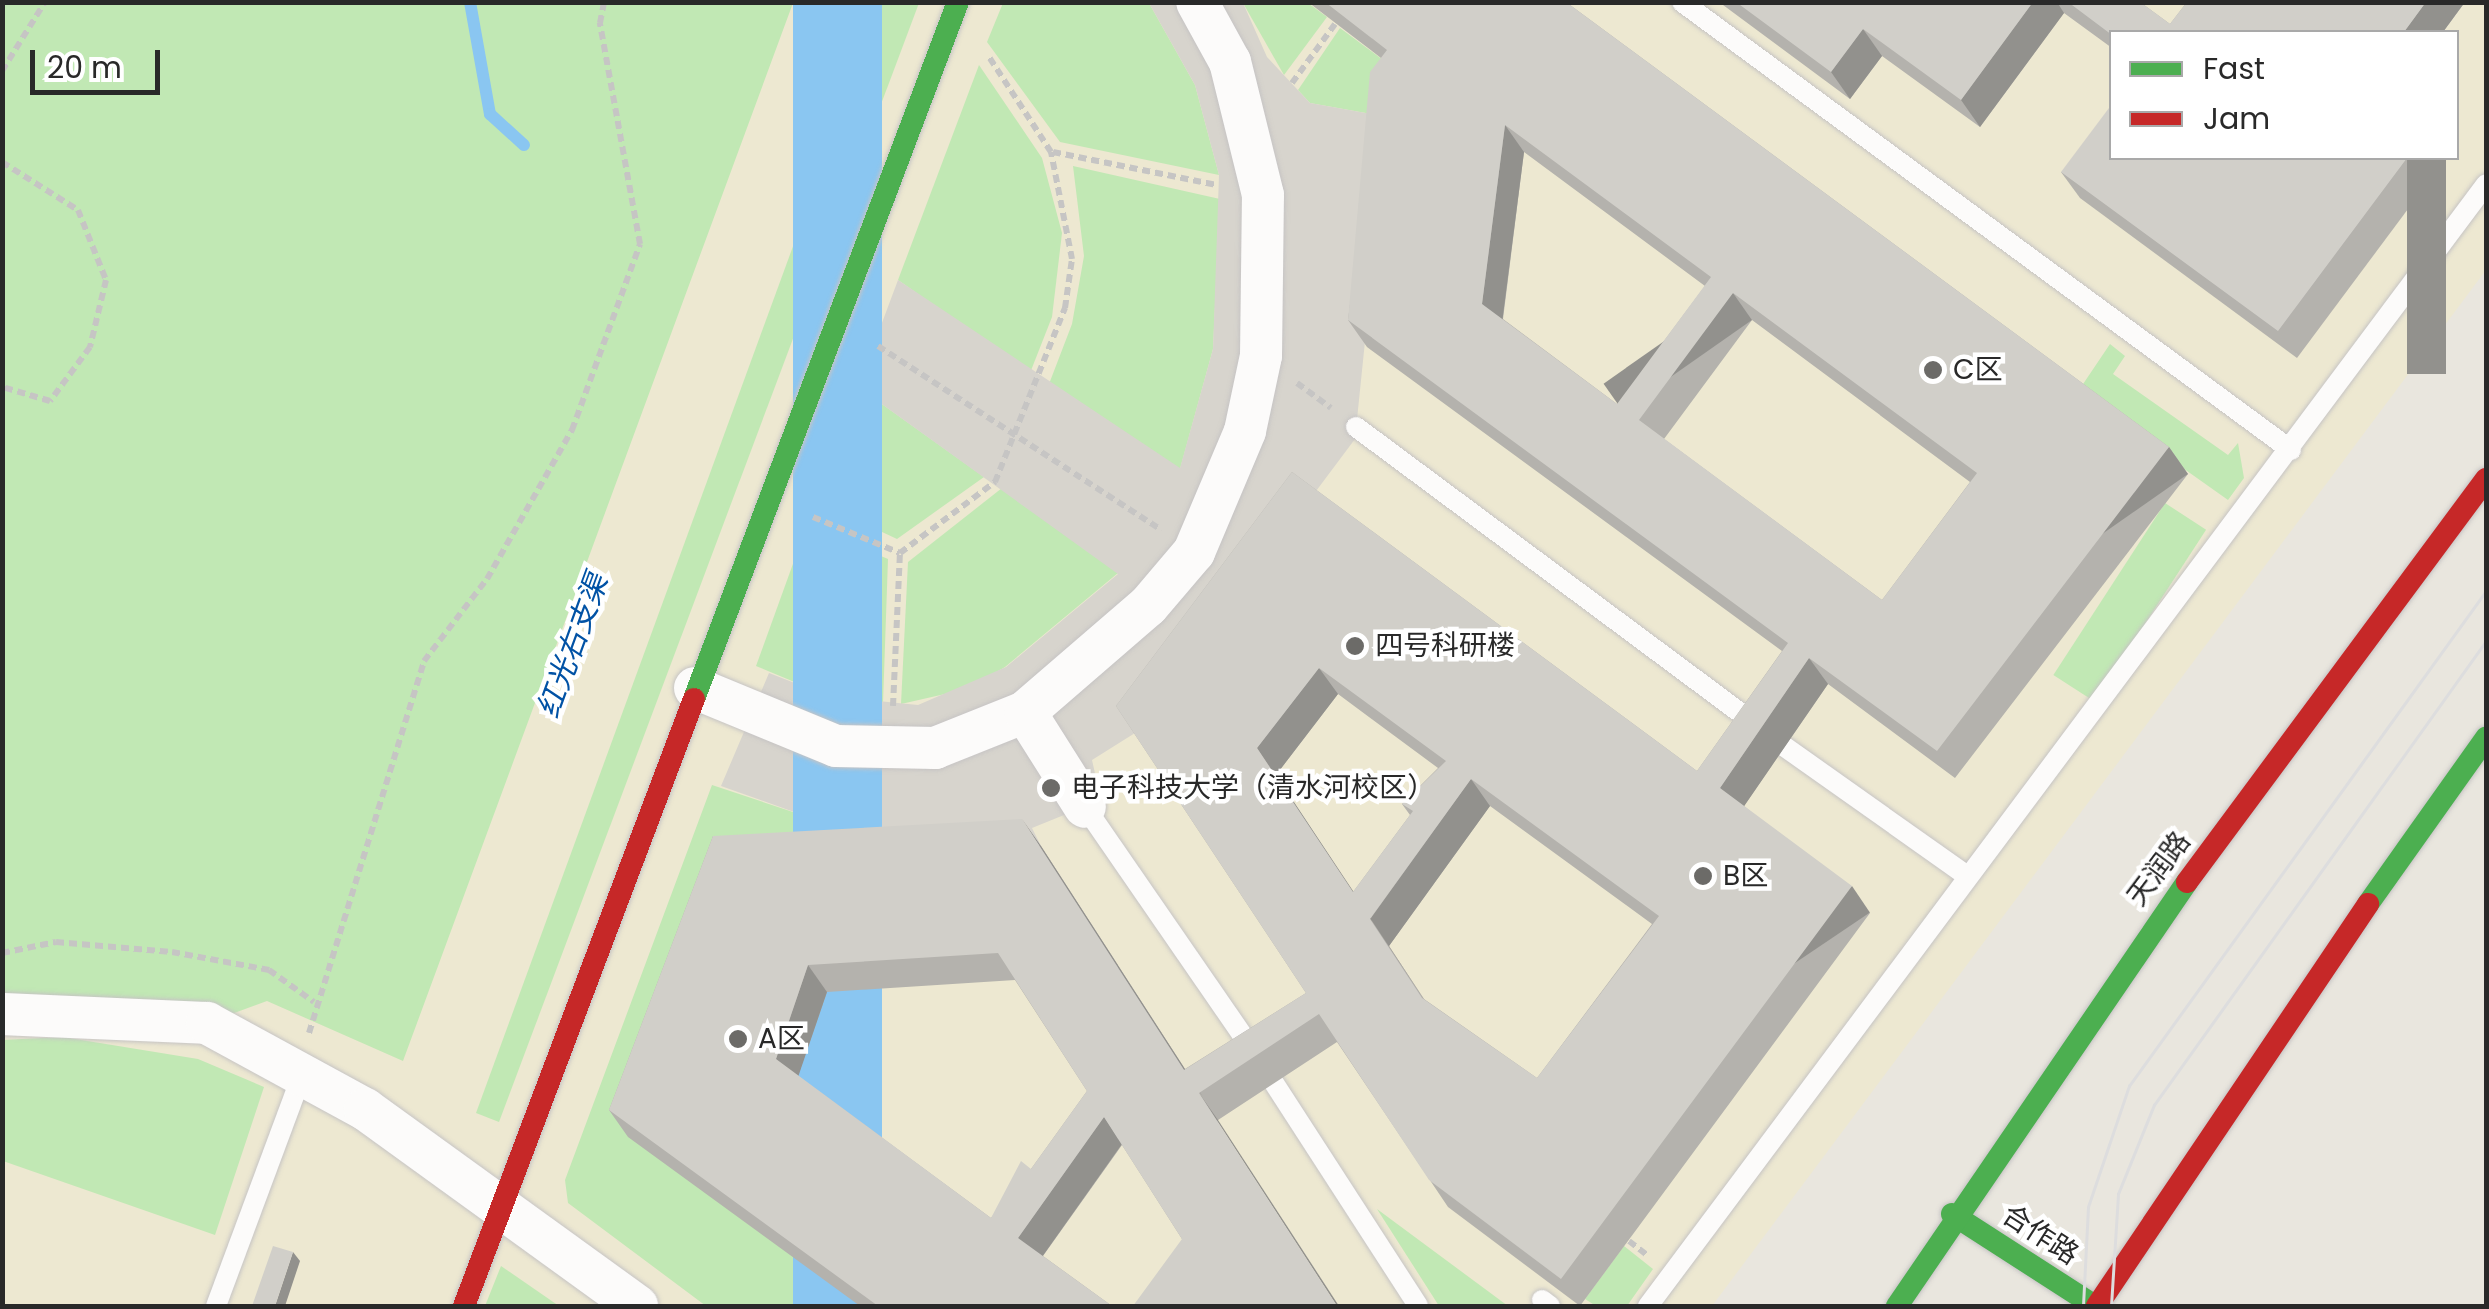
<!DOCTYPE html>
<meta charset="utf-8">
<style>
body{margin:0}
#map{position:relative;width:2489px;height:1309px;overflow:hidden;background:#e9e6de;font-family:Poppins,"Noto Sans SC",sans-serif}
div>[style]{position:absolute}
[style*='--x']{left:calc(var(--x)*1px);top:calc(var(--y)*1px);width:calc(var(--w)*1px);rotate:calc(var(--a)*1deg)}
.education>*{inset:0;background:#ede8d1}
.green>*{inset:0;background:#c1e8b4;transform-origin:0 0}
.plaza>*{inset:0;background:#d7d4cd}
.water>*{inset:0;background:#8ac6f1;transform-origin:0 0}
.stream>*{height:12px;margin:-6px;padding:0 6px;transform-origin:6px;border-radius:6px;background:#8ac6f1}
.path>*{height:6px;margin-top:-3px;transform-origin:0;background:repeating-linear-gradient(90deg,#c6c5c4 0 8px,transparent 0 13px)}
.roads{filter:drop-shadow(0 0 2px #c6c4c4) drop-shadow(0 0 2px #c6c4c4)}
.lane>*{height:20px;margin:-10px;padding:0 10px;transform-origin:10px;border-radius:10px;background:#fcfbfa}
.street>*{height:42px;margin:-21px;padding:0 21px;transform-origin:21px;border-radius:21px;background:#fcfbfa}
.fast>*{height:22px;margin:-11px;padding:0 11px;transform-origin:11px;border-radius:11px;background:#4caf50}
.jam>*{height:22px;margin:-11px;padding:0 11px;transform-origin:11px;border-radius:11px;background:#c62828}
.tram>*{height:2.5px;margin:-1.25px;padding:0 1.25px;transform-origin:1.25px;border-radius:1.25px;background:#ddddde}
.wall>*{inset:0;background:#b4b2ad}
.shaded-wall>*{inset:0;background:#92918d;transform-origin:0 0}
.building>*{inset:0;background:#d1cfc9}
.dots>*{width:28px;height:28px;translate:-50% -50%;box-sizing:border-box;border:5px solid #fff;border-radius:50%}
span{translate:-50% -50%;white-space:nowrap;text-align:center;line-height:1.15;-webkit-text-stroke:9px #fff;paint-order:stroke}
.poi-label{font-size:28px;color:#292929}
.left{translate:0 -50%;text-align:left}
.street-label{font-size:28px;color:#292929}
.water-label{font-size:30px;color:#0152a5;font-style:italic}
.frame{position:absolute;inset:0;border:5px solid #292929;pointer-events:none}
.legend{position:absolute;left:2109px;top:30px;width:350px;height:130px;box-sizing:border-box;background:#fff;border:2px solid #a9a9a9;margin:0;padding:12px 18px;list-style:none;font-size:30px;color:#292929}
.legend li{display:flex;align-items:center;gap:20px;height:50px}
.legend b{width:50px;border:2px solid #a9a9a9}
.scale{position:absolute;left:30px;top:50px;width:130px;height:45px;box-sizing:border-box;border:5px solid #292929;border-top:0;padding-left:12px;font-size:30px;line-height:35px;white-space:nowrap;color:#292929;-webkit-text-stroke:8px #fff;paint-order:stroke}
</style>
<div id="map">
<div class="education">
<i style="clip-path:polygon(evenodd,3px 3px,2486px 3px,2486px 270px,1712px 1306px,3px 1306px,3px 3px,2112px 32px,2456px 32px,2456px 158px,2112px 158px,2112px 32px)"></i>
</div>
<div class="green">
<i style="clip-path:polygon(2px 3px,793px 3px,403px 1061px,267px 1001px,207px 1023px,3px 1014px)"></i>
<i style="clip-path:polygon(882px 3px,919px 3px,499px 1122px,476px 1113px)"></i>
<i style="clip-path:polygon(1003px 3px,1149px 3px,1195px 85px,1219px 175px,1060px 142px,987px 42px)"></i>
<i style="clip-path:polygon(1243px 3px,1308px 3px,1327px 17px,1284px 75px)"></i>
<i style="clip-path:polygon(1340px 28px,1406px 77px,1388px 117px,1310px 103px,1298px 90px)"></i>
<i style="clip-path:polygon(979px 65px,1042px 158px,1062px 233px,1052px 317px,1030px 373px,898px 280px)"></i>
<i style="clip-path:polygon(1073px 166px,1220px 199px,1213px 349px,1180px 469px,1049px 384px,1072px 324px,1084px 256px)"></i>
<i style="clip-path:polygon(2110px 344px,2125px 356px,2113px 374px,2228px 455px,2238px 443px,2244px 478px,2228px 500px,2077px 393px)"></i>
<i style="clip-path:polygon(858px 387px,984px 477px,897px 539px,816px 501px)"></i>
<i style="clip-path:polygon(1002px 488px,1118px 573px,1005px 667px,967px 689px,901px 704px,908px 562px)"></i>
<i style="left:2165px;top:503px;width:49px;height:205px;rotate:33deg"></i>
<i style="clip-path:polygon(807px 525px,888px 559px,883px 703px,828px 696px,756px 666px)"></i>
<i style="clip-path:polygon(712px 785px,808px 817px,813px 859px,732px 864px,827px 1283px,819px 1306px,706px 1306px,568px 1203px,565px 1180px)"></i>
<i style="clip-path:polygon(63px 1037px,198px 1059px,264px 1087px,215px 1235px,3px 1161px,2px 1040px)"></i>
<i style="clip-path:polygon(1377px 1209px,1508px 1306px,1439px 1306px)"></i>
<i style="clip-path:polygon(1624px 1246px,1653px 1269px,1627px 1306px,1596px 1306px,1585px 1299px)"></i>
<i style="clip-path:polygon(501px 1266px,559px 1306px,485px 1306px)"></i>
</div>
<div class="plaza">
<i style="clip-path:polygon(1149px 3px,1243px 3px,1267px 57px,1310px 103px,1388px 117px,1355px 439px,1135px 733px,1092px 760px,1101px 800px,1032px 828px,1041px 846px,813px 859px,808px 817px,721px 786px,769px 673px,828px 696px,918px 705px,1006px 667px,1118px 574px,858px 387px,898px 280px,1180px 468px,1213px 349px,1219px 175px,1195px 85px)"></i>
</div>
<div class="water">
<i style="left:793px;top:3px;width:89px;height:1389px"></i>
</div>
<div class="stream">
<i style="--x:470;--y:2;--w:114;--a:79.9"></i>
<i style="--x:490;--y:114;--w:46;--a:42.4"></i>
</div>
<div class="path">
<i style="--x:2;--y:71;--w:81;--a:-58.1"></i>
<i style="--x:1292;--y:83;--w:73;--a:-53.9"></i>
<i style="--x:1053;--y:152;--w:167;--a:11.4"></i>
<i style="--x:2;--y:162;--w:90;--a:32.3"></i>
<i style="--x:78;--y:210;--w:75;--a:68.2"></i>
<i style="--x:106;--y:280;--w:69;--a:103.4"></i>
<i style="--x:90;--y:347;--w:67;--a:126.5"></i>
<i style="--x:50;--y:401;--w:50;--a:-163.7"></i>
<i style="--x:878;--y:346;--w:338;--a:33"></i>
<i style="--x:1297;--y:383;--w:42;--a:36.3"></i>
<i style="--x:813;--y:517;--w:94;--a:22.5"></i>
<i style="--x:893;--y:706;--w:153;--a:-87.4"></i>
<i style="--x:900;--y:553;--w:119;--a:-36.8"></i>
<i style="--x:995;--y:482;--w:188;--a:-68.1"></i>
<i style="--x:1065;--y:308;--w:49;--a:-81.9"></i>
<i style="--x:1072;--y:259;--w:109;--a:-101.1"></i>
<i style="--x:1051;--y:152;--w:113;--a:-123.1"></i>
<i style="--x:2;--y:953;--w:55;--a:-11.5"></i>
<i style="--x:56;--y:942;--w:116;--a:4.9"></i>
<i style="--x:172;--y:952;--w:99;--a:10.5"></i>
<i style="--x:269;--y:970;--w:55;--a:35.4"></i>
<i style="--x:309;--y:1033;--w:389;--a:-72.8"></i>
<i style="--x:424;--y:661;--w:103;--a:-52.5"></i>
<i style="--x:487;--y:579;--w:172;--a:-60.3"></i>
<i style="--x:572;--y:430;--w:198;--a:-69.9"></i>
<i style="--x:640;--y:244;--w:225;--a:-100.3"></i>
<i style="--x:600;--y:23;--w:21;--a:-79"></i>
<i style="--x:1629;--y:1241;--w:23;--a:38"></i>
</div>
<div class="roads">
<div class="lane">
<i style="--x:1682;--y:2;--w:756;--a:36.34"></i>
<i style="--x:1356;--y:427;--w:501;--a:36.64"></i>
<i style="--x:1785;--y:747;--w:222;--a:35.3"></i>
<i style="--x:1085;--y:807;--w:301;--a:55.4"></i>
<i style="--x:1274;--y:1083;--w:265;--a:57.1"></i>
<i style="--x:1542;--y:1300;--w:10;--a:37"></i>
<i style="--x:216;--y:1306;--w:250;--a:-69.6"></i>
<i style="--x:1648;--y:1306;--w:1400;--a:-53.24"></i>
</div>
<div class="street">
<i style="--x:695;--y:688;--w:152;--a:22.4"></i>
<i style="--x:836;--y:746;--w:99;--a:1.2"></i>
<i style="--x:935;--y:748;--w:97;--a:-21.8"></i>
<i style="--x:1025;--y:712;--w:162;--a:-40.8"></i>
<i style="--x:1148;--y:606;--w:71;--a:-49.6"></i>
<i style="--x:1194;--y:552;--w:131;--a:-67.1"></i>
<i style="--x:1245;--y:431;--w:77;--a:-78"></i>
<i style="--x:1261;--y:356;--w:161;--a:-89.3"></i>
<i style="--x:1263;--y:195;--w:137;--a:-103.9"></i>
<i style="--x:1230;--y:62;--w:68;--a:-118.8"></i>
<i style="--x:1025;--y:712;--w:112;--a:57.7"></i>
<i style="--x:2;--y:1014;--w:205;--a:2.5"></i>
<i style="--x:207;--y:1023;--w:180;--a:28.6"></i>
<i style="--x:365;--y:1109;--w:336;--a:35.9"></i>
</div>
<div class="fast">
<i style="--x:694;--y:699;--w:745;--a:-69.26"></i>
<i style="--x:2368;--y:904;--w:204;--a:-54.6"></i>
<i style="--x:1952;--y:1214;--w:170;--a:32.8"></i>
<i style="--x:1897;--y:1306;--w:514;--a:-55.63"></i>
</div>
<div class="jam">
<i style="--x:2187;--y:882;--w:502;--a:-53.43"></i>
<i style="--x:464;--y:1306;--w:649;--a:-69.25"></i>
<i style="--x:2097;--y:1306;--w:485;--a:-56"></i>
</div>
</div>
<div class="tram">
<i style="--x:2083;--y:1306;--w:99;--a:-87.1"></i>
<i style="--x:2088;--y:1207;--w:128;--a:-71.3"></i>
<i style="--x:2129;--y:1086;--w:610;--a:-54.2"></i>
<i style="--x:2111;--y:1306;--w:112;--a:-86.4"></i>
<i style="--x:2118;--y:1194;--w:96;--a:-68"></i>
<i style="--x:2154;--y:1105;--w:571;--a:-54.42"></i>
</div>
<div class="wall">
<i style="clip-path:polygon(evenodd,1308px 2px,1566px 2px,2169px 447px,2188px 474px,1955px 778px,1828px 684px,1744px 806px,1870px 913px,1580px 1306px,1448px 1207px,1337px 1042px,1218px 1120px,1182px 1239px,1122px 1145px,1043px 1256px,1112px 1306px,860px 1306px,628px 1137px,609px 1110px,713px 836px,1041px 846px,1185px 1069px,1306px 993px,1116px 706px,1292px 472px,1697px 771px,1782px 651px,1367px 347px,1348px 320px,1381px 58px,1308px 2px,1524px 152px,1705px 286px,1617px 404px,1503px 319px,1524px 152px,1308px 2px,1752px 320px,1970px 482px,1882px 600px,1664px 439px,1752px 320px,1308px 2px,1338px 694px,1438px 768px,1402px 804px,1410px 815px,1353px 892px,1276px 775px,1338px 694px,1308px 2px,1490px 806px,1652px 924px,1537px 1078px,1424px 999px,1389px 946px,1490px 806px,1308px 2px,1015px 980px,1087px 1091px,1031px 1169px,991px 1218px,798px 1076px,827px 992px,1015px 980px)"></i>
<i style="clip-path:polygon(1719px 2px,2140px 2px,2170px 24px,2187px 2px,2465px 2px,2443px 32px,2112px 32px,2112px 48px,2064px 13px,1980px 127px,1882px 56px,1850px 99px)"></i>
<i style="clip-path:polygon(2446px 158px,2297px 358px,2080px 198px,2061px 172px)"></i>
</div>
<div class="shaded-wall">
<i style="clip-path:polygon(2033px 2px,2057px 2px,2064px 13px,1980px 127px,1961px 100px)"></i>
<i style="clip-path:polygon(2426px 2px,2465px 2px,2443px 32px,2404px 32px)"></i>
<i style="clip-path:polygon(1863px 29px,1882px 56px,1850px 99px,1831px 72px)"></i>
<i style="clip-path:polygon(1505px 125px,1524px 152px,1501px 331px,1482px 304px)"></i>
<i style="left:2407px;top:158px;width:39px;height:216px"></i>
<i style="left:1733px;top:293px;width:33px;height:158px;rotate:55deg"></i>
<i style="left:2169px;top:447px;width:33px;height:382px;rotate:55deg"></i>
<i style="clip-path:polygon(1809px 658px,1828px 684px,1738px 815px,1720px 788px)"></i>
<i style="clip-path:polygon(1319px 668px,1338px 694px,1276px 775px,1371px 918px,1471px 779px,1490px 806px,1389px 946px,1441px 1025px,1257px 748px)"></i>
<i style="clip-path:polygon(1022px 819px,1041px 846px,1203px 1097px,1184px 1070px)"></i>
<i style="left:1852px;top:886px;width:32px;height:489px;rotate:56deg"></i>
<i style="clip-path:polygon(808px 965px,827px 992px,795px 1086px,776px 1059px)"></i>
<i style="clip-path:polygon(1199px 1093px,1218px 1120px,1339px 1306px,1337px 1306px)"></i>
<i style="clip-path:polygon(1104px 1117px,1122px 1144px,1037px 1264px,1018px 1238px)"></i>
<i style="clip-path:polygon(293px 1252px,300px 1261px,285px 1306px,275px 1306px)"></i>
</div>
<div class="building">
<i style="clip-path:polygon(evenodd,1325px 2px,1566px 2px,2169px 447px,1937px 751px,1809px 658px,1720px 788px,1852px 886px,1561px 1279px,1429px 1180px,1319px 1014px,1199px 1093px,1337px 1306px,1133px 1306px,1182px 1239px,1104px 1117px,1018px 1238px,1112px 1306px,878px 1306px,609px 1110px,713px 836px,1022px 819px,1184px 1070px,1306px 993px,1116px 706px,1292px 472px,1697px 771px,1788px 643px,1348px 320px,1370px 72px,1387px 50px,1325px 2px,1505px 125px,1711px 277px,1617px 404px,1482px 304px,1505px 125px,1325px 2px,1733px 293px,1977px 473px,1882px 600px,1639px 420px,1733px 293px,1325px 2px,1319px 668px,1446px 761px,1402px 804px,1413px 811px,1353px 892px,1257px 748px,1319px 668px,1325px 2px,1471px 779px,1659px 916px,1537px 1078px,1422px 998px,1370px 919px,1471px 779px,1325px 2px,998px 953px,1087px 1091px,1031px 1169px,1021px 1161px,991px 1218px,776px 1059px,808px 965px,998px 953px)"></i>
<i style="clip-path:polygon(1736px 2px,2033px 2px,1961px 100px,1863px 29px,1831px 72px)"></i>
<i style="clip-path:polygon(2068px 2px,2140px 2px,2170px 24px,2187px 2px,2426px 2px,2404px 32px,2112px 32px,2112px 35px)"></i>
<i style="clip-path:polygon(2112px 104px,2112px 158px,2407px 158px,2278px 331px,2061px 172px)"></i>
<i style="clip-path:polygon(273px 1246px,293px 1252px,275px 1306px,252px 1306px)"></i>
</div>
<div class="dots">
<i style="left:1933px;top:370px;background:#6c6b68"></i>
<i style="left:1355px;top:646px;background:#6c6b68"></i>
<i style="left:1051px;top:788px;background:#6c6b68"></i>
<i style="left:1703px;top:876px;background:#6c6b68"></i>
<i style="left:738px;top:1039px;background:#6c6b68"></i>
</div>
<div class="poi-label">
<span class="left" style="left:1953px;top:370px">C区</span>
<span class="left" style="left:1375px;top:646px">四号科研楼</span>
<span class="left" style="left:1071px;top:788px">电子科技大学（清水河校区）</span>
<span class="left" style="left:1723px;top:876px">B区</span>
<span class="left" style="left:758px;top:1039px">A区</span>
</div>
<div class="street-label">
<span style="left:2159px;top:869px;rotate:-53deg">天润路</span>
<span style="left:2040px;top:1235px;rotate:33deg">合作路</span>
</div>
<div class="water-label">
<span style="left:573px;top:646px;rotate:-70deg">红光右支渠</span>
</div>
<div class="frame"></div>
<ul class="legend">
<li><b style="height:12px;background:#4caf50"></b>Fast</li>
<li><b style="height:12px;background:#c62828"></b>Jam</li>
</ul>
<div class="scale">20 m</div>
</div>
